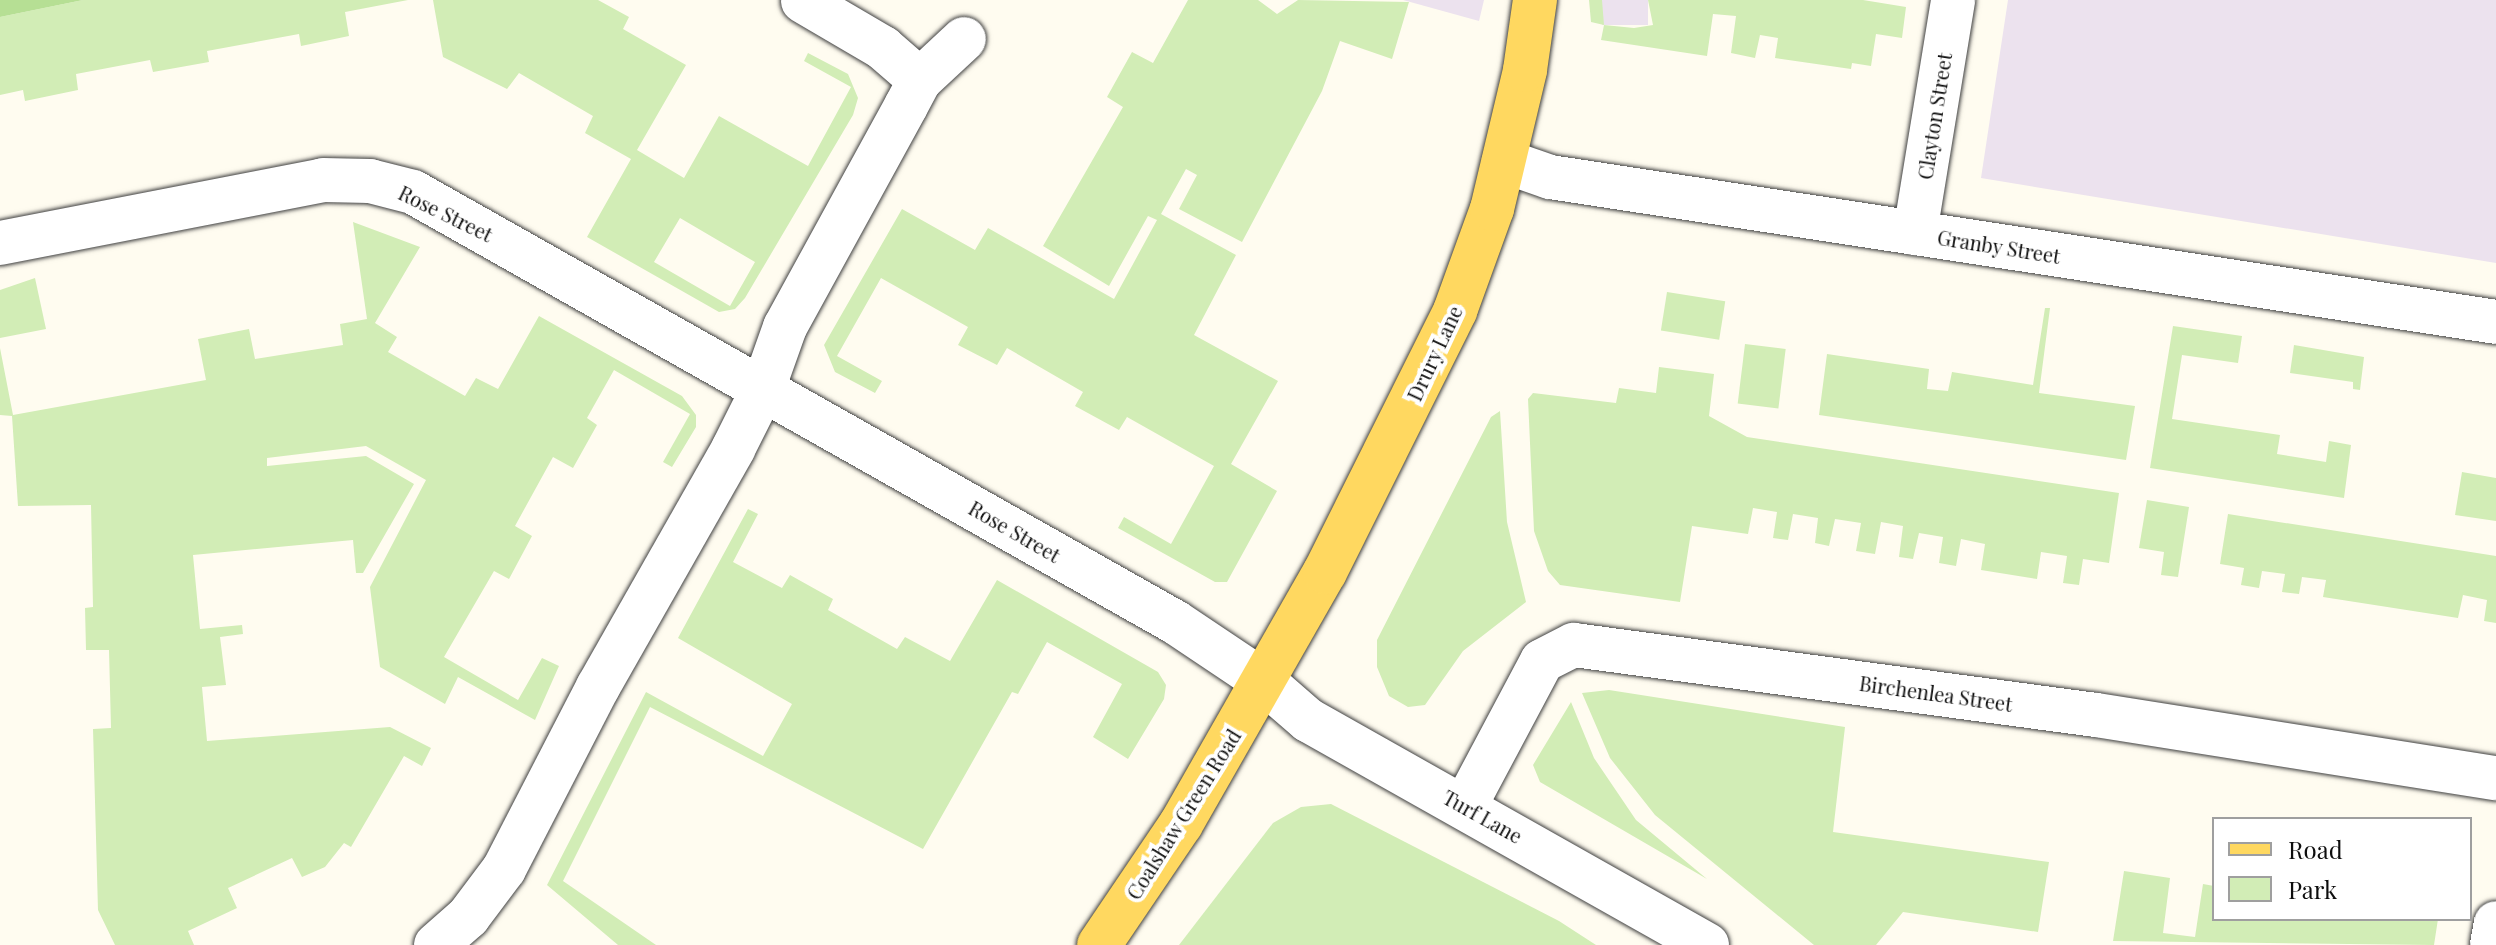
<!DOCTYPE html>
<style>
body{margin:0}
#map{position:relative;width:2496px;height:945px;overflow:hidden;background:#fffcf0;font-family:"Playfair Display",serif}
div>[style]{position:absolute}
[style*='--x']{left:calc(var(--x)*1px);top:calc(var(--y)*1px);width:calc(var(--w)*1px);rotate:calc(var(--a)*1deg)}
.industrial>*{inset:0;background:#ece2ee;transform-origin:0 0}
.green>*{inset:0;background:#d2edb6;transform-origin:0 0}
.forest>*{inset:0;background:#b6df94}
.roads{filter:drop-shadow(0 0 2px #414141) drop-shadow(0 0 2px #414141)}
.minor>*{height:44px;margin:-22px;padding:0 22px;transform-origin:22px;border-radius:22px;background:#fff}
.major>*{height:44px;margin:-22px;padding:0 22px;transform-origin:22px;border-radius:22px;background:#ffd860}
span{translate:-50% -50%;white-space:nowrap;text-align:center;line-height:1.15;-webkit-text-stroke:8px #fff;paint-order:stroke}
.street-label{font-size:20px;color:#0e0e0e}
.legend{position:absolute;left:2212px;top:817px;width:260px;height:104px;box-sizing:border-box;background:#fff;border:2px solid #9f9f9f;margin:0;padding:10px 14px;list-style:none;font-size:24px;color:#0e0e0e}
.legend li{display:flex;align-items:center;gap:16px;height:40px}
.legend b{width:40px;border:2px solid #9f9f9f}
</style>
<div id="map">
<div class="industrial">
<i style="clip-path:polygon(1403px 0,1484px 0,1479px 21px)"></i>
<i style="left:1602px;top:0;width:46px;height:25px"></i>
<i style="clip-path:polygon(2008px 0,2496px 0,2496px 263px,1981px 178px)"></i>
</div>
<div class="green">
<i style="clip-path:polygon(83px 0,408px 0,345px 12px,349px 36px,301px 46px,299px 34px,207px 51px,209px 62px,153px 72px,150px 60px,76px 74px,78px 90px,25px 101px,23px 90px,0 95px,0 17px)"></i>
<i style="clip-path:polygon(evenodd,433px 0,598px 0,629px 17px,623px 29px,686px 65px,637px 150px,684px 178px,719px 116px,808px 166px,851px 87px,804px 61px,808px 53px,848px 74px,858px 98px,853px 115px,745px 298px,735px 309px,719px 312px,587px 237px,631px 159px,585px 133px,593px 116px,519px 73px,507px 89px,443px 57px,433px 0,680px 218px,755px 262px,730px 306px,654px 262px,680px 218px)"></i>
<i style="clip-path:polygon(1188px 0,1258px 0,1277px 14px,1298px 0,1409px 2px,1392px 59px,1340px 41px,1322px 91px,1242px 242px,1179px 209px,1197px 175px,1186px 169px,1161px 214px,1236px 255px,1194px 335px,1278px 381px,1231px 464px,1277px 491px,1227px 582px,1215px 582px,1118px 528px,1124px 517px,1171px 544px,1214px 466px,1127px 417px,1119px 430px,1075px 406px,1083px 392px,1007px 348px,997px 365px,958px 345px,968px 327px,881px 278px,837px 356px,882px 381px,875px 393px,835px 372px,824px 345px,902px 209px,975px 250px,988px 228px,1114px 299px,1157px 220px,1148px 216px,1109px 286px,1043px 246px,1123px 107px,1107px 97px,1132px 52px,1153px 63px)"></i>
<i style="clip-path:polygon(1589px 0,1602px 0,1604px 25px,1634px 28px,1653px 25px,1648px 0,1863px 0,1906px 7px,1902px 38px,1876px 34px,1871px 66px,1852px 63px,1851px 69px,1775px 58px,1778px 38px,1760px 35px,1755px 58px,1731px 53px,1736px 16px,1713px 14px,1707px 56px,1601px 40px,1604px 25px,1591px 22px)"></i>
<i style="clip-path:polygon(353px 222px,420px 247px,375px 323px,397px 337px,388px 352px,465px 396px,476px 378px,498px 389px,539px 316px,682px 396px,696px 415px,696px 427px,672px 467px,663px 462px,690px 414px,614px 370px,587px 418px,597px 425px,573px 468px,553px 457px,515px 526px,532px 536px,509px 579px,494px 571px,444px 657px,518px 700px,542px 658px,559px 666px,535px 720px,458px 677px,445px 704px,380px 667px,370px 587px,426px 480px,366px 446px,267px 458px,267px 466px,366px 456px,414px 484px,363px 573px,356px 573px,353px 540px,193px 555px,200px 629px,242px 625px,243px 634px,220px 637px,226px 685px,202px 687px,207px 741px,390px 727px,431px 748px,422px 766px,404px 756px,351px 847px,344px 843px,325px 867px,302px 877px,292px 858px,228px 888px,237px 908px,188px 931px,194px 945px,115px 945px,98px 910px,93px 729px,111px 728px,109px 650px,86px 650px,85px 608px,93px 607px,91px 505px,18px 506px,12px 416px,0 415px,0 348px,13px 415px,206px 380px,198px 339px,249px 329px,255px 359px,343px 345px,340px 324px,367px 319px)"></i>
<i style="clip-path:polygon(35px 278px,46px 329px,0 338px,0 290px)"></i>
<i style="left:1667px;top:292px;width:59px;height:39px;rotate:9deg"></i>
<i style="clip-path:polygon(2045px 308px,2050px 308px,2039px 393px,2135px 406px,2126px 460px,1819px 415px,1827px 354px,1929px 369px,1927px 389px,1948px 391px,1952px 372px,2033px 385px)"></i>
<i style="clip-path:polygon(2173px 326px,2242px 336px,2238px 363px,2182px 355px,2172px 419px,2280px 435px,2277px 454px,2326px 462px,2329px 441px,2351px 445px,2344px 498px,2150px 468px)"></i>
<i style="left:1745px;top:344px;width:41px;height:60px;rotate:7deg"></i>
<i style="clip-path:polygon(2294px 345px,2364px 357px,2360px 390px,2353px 389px,2353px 382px,2290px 373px)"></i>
<i style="clip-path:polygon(1659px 367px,1714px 374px,1709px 416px,1747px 437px,2119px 493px,2109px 563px,2083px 559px,2079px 585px,2063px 583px,2067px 556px,2041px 552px,2037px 579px,1981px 570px,1985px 544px,1961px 539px,1956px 566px,1939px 563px,1943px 537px,1919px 533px,1913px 559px,1899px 557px,1903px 526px,1881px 522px,1875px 554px,1856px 551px,1861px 523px,1835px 519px,1829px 546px,1815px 543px,1818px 518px,1793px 514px,1788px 540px,1773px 538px,1777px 512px,1753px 508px,1748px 534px,1692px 526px,1680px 602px,1560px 585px,1548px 571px,1534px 531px,1528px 399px,1533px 393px,1616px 403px,1619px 388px,1656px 393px)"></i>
<i style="clip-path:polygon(1500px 411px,1507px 522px,1526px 602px,1463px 651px,1425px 705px,1408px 707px,1389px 696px,1377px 667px,1377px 640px,1491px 417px)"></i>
<i style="clip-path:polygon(2462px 472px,2496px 478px,2496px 521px,2455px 515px)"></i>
<i style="clip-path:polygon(2147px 500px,2189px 507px,2178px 577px,2161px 575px,2164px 552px,2139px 548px)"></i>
<i style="clip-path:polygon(748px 509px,758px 514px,733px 562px,782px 588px,790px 575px,833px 599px,828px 610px,897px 649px,905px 637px,950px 661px,997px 580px,1158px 672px,1166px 685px,1164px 699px,1128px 759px,1093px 737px,1122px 684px,1047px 642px,1018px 694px,1012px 692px,923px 849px,650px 707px,563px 881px,656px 945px,618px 945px,547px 885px,646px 692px,763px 756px,792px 704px,678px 638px)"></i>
<i style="clip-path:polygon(2228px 514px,2496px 556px,2496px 623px,2484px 621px,2487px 600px,2463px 595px,2458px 618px,2323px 597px,2326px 580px,2302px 577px,2299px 594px,2282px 592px,2285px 574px,2262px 571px,2259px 588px,2241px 585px,2244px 568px,2220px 564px)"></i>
<i style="clip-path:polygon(1609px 690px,1845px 727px,1833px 832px,2049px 862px,2038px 932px,1903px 912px,1876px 945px,1814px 945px,1655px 815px,1610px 758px,1582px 693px)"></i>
<i style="clip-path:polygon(1571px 702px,1594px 758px,1636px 820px,1707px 879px,1540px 782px,1533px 765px)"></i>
<i style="clip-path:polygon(1331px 804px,1559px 921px,1596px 945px,1179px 945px,1273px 823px,1301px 807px)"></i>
<i style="clip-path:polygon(2124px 871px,2170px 878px,2163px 933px,2195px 937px,2203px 884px,2214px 886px,2214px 919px,2438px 919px,2434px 945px,2113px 941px)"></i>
</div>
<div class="forest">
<i style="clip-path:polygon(0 0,83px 0,0 17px)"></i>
</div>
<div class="roads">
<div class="minor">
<i style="--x:803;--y:1;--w:93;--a:30.4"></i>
<i style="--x:883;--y:48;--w:49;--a:40.9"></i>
<i style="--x:1504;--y:161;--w:49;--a:19.2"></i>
<i style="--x:1550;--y:177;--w:957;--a:8.71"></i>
<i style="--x:1915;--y:233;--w:236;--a:-80.7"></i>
<i style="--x:0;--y:243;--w:329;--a:-11"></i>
<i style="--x:323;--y:180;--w:47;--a:1.2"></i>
<i style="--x:370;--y:181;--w:44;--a:14.3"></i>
<i style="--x:413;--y:192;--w:875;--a:29.44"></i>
<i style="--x:1175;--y:622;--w:106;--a:33.8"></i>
<i style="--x:1263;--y:681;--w:60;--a:40.9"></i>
<i style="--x:1308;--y:720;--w:458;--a:29.4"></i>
<i style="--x:1465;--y:806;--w:164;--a:-62"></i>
<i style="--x:1542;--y:661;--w:36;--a:-27"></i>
<i style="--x:1574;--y:645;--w:527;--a:7.64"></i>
<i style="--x:2096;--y:715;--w:405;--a:9"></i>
<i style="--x:436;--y:945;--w:43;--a:-41.2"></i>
<i style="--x:468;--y:917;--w:60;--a:-53.1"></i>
<i style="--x:504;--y:869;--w:205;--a:-62.7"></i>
<i style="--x:598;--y:687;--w:274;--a:-60.4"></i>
<i style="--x:733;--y:449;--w:67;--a:-63.4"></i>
<i style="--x:763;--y:389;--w:66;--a:-70.5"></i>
<i style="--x:785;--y:327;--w:252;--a:-61.3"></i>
<i style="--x:906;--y:106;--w:30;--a:-62"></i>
<i style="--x:920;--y:80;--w:60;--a:-43"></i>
<i style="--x:2492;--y:945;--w:22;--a:-80"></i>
</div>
<div class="major">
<i style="--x:1099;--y:945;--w:146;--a:-55.9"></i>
<i style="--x:1181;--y:824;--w:290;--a:-60.3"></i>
<i style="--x:1325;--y:572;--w:292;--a:-63.5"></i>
<i style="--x:1455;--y:311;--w:109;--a:-70.1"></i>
<i style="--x:1492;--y:209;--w:143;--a:-76.6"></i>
<i style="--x:1525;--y:70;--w:71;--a:-81.9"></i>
</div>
</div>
<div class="street-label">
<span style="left:1934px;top:116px;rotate:-81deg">Clayton Street</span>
<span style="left:446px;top:213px;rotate:26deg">Rose Street</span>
<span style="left:1999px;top:246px;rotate:9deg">Granby Street</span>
<span style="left:1434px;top:353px;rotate:-65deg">Drury Lane</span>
<span style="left:1015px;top:531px;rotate:30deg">Rose Street</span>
<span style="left:1936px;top:693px;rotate:8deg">Birchenlea Street</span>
<span style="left:1183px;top:814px;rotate:-58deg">Coalshaw Green Road</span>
<span style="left:1483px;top:816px;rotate:29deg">Turf Lane</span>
</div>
<ul class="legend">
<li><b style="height:10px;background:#ffd860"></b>Road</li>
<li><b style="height:22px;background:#d2edb6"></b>Park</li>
</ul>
</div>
